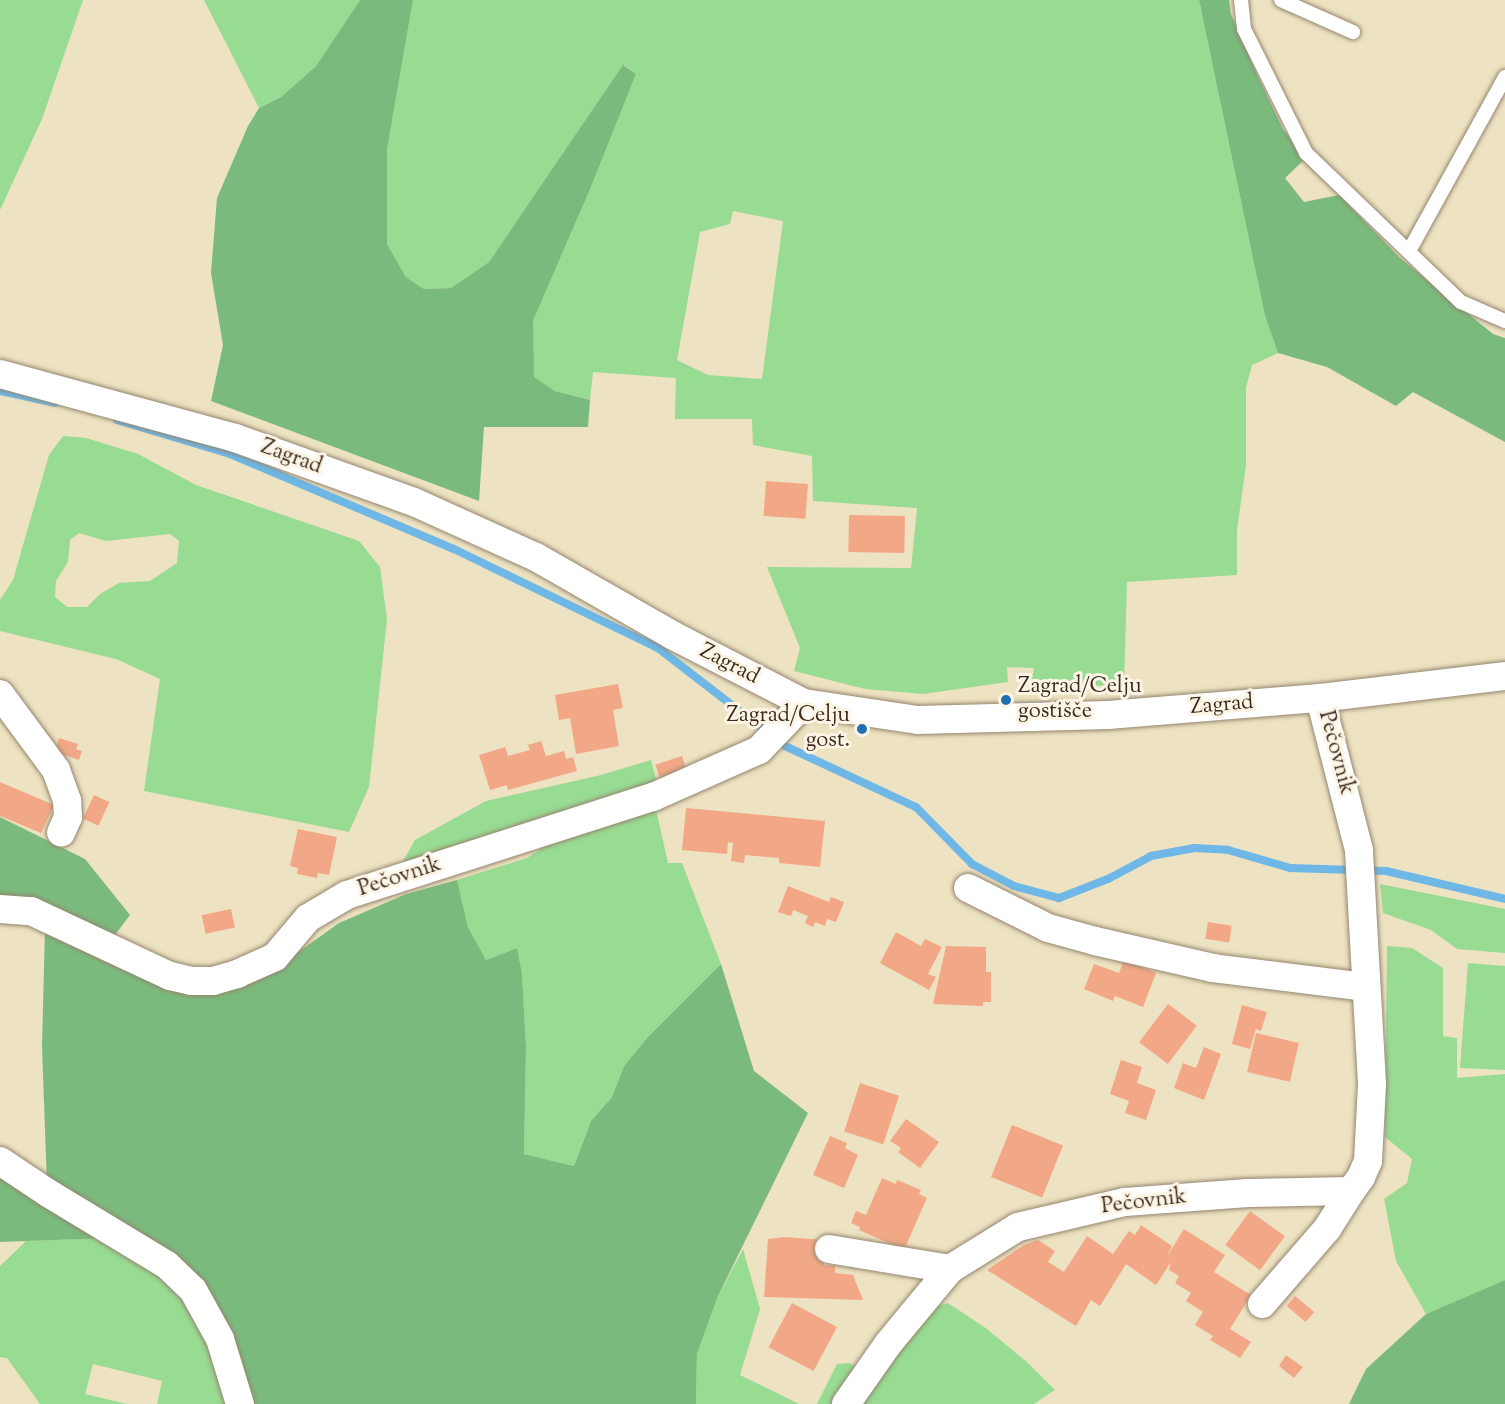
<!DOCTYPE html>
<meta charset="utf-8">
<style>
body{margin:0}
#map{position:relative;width:1505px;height:1404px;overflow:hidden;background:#ede2c1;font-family:"Sorts Mill Goudy",serif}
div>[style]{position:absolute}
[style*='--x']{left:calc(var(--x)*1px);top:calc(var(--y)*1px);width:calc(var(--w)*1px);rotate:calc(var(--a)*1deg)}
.green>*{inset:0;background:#98db93}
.forest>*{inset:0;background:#7abb7d}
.stream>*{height:8px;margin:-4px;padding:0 4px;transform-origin:4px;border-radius:4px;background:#6eb7e6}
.building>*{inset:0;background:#f2a886;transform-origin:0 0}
.roads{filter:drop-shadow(0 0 2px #948670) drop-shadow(0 0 2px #948670)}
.service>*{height:14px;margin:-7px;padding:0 7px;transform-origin:7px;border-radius:7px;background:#fff}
.minor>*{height:28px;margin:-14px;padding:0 14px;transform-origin:14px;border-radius:14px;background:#fff}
.dots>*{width:16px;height:16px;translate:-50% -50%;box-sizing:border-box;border:3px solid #fcf5e5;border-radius:50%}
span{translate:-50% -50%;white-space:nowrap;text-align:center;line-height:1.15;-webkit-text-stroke:6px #fcf5e5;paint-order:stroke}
.street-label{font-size:22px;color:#3b2a1e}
.poi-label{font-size:22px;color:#3b2a1e}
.left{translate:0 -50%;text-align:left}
.right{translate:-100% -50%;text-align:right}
</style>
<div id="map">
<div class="green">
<i style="clip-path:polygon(0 0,83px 0,42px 119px,0 210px)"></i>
<i style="clip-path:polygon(204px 0,360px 0,316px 66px,281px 97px,259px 108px)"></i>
<i style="clip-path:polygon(evenodd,413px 0,1199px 0,1265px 316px,1278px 353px,1252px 365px,1246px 388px,1246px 465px,1237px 530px,1237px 575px,1127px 582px,1124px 688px,1032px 679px,1034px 668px,1007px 667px,1008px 682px,923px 694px,865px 689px,794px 671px,800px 648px,767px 567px,911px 568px,917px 508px,813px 501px,812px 456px,753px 445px,752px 419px,675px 419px,676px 378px,593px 372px,590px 400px,555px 391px,533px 377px,533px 321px,591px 187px,636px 74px,624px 65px,489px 262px,451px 288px,424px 289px,406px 277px,387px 244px,387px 150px,413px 0,733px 211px,783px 221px,762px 379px,708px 375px,677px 360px,700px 232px,730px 224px,733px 211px)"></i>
<i style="clip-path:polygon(evenodd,63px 436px,86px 438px,138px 454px,196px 485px,359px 541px,380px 567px,387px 619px,369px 787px,349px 832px,144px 791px,160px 679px,116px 659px,0 631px,0 600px,13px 580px,49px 455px,63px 436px,79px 533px,106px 541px,170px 534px,179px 541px,177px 563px,150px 581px,119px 583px,100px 594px,87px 607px,67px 607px,55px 597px,56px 581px,68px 562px,70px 540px,79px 533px)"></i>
<i style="clip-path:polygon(651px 760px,659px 790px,394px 877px,415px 840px,486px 801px,601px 775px)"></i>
<i style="clip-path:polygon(656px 809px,668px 863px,682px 863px,721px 964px,647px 1038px,624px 1066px,612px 1097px,591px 1121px,574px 1166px,524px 1154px,526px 1047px,522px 973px,517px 948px,486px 960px,468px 927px,457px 880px,527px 858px,556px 839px)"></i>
<i style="clip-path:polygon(1380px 884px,1505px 909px,1505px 953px,1457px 949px,1431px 930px,1383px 913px)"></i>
<i style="clip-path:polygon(1387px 946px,1412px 948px,1443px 968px,1443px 1036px,1457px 1038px,1457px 1078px,1505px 1074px,1505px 1280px,1426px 1314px,1396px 1261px,1384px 1199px,1407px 1183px,1412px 1159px,1385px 1137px)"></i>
<i style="clip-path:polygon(1468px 963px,1505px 966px,1505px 1070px,1460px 1068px)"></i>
<i style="clip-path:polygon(111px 1238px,184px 1297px,214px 1339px,234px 1404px,157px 1404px,162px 1381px,93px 1364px,85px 1394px,127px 1404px,40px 1404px,7px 1358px,0 1357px,0 1266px,26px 1241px)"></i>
<i style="clip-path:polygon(743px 1249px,760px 1309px,740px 1375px,799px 1404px,696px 1404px,697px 1354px,718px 1296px)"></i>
<i style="clip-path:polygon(948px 1303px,987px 1329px,1028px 1363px,1055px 1390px,1034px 1404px,858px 1404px,860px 1394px,938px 1306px)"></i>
<i style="clip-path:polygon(849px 1363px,860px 1369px,840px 1404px,817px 1404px,837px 1364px)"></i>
</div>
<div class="forest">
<i style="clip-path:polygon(360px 0,413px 0,387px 150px,387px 244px,406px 277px,424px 289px,451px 288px,489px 262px,623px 65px,636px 74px,591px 187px,533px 321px,534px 377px,555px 391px,590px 400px,588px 427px,484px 427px,479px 501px,211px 401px,223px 345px,211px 273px,217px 198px,248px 126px,259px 108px,281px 97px,316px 66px)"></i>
<i style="clip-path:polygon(1199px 0,1229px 0,1231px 14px,1259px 79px,1283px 129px,1305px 159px,1285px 178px,1304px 202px,1339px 195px,1400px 258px,1493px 334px,1505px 338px,1505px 442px,1413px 392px,1396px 406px,1327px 367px,1278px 353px,1265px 316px)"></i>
<i style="clip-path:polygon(0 817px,85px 859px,130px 915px,115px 935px,0 897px)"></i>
<i style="clip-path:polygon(457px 880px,468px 927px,486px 960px,517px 948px,522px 973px,526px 1047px,524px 1154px,574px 1166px,591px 1121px,612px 1097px,624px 1066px,647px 1038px,721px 964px,754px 1071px,808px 1113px,718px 1296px,697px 1354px,696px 1404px,251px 1404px,196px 1281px,47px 1185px,42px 1047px,45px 928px,139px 976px,266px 975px,339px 923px,406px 894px)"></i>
<i style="clip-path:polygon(0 1170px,111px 1238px,0 1242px)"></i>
<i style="clip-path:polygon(1505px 1280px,1505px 1404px,1349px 1404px,1366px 1369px,1426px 1314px)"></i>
</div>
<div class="stream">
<i style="--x:0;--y:391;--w:56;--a:12.3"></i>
<i style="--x:117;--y:420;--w:118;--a:16.7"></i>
<i style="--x:230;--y:454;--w:243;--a:23"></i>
<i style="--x:454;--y:549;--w:227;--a:25.9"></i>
<i style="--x:658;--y:648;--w:160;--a:37.7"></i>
<i style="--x:785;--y:746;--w:145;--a:25"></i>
<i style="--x:916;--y:807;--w:80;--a:45.5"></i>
<i style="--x:972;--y:864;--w:47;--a:27.6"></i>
<i style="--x:1014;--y:886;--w:47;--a:14.9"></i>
<i style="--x:1059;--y:898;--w:53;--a:-21.2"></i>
<i style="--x:1108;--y:879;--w:49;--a:-28.1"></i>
<i style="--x:1151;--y:856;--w:44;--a:-10.5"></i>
<i style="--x:1194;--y:848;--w:34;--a:3"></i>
<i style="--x:1228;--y:850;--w:65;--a:16.2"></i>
<i style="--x:1290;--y:868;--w:96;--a:1.8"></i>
<i style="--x:1386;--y:871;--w:122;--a:13.2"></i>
</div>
<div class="building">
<i style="left:766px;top:481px;width:42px;height:35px;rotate:4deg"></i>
<i style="left:849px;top:515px;width:56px;height:37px;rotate:1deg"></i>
<i style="clip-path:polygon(618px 684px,623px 708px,613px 710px,619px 746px,576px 754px,570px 718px,559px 720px,555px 695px)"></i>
<i style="clip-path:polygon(59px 738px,78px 744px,76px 749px,82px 751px,79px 760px,55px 752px)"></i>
<i style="clip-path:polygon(541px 741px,546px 756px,564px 751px,566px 759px,573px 757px,577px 771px,508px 790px,507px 785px,490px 790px,479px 755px,505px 747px,508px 756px,530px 750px,528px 745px)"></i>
<i style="left:682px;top:756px;width:23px;height:28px;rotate:72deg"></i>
<i style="clip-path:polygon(0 782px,54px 805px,41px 833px,0 816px)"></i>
<i style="left:94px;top:795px;width:17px;height:26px;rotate:25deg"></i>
<i style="clip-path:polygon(686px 808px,825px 821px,820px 867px,779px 863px,779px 858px,745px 855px,744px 863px,731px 861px,733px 843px,728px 842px,727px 854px,682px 850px)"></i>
<i style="clip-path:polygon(298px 829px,337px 837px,329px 875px,318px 873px,317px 878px,297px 874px,298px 868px,290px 866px)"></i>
<i style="clip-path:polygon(788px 886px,829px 902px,831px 897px,844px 902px,836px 922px,827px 919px,825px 926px,815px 922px,813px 927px,805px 923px,808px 916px,793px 910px,791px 916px,778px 912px)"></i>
<i style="left:231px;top:909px;width:19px;height:30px;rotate:78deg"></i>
<i style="left:1208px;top:922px;width:24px;height:17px;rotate:9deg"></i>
<i style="clip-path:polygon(896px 932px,921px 946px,925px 939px,942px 947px,928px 974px,936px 977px,929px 990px,880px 963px)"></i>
<i style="clip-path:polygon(946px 946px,986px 947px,986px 972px,991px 972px,991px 1002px,983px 1002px,983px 1006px,933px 1004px)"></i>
<i style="clip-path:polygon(1124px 960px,1156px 973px,1143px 1007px,1115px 996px,1113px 1001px,1084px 989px,1094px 964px,1119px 973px)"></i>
<i style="left:1168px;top:1004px;width:36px;height:48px;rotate:37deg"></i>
<i style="clip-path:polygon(1242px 1005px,1267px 1012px,1261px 1031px,1256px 1029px,1250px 1049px,1232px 1044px)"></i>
<i style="left:1256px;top:1033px;width:44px;height:40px;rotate:13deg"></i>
<i style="clip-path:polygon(1204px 1047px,1221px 1054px,1204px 1100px,1174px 1088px,1183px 1063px,1196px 1068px)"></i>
<i style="clip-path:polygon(1121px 1060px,1142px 1067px,1137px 1083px,1156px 1090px,1146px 1120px,1125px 1113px,1129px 1101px,1110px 1094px)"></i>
<i style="left:860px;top:1083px;width:41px;height:51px;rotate:18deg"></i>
<i style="clip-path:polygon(906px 1119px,939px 1142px,920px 1168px,898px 1152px,901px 1148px,890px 1141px)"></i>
<i style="left:1012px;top:1125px;width:55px;height:56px;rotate:22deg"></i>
<i style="clip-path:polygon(830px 1136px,847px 1143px,845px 1148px,858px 1155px,844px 1188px,813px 1175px)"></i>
<i style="clip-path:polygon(882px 1178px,896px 1184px,897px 1180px,921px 1190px,919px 1194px,927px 1198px,904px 1250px,859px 1230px,860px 1227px,851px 1223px,856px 1211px,866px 1215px)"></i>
<i style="left:1250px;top:1211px;width:43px;height:42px;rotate:36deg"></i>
<i style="clip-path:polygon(1141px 1225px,1172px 1246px,1166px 1258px,1184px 1229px,1225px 1255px,1214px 1272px,1251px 1295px,1230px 1329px,1251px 1342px,1240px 1358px,1210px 1340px,1213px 1336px,1195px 1325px,1203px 1312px,1186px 1301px,1191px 1293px,1175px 1283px,1179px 1276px,1169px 1270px,1171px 1262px,1156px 1285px,1126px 1264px,1100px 1306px,1091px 1300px,1076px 1326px,987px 1270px,1024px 1245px,1038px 1240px,1055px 1251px,1048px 1262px,1064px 1272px,1087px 1236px,1113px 1254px,1129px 1231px,1135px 1235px)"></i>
<i style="clip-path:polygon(785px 1237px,825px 1240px,824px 1265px,835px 1266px,835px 1273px,853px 1275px,863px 1300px,764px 1297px,768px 1239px)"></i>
<i style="left:1295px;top:1296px;width:25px;height:13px;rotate:40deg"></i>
<i style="left:792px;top:1303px;width:51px;height:50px;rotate:28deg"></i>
<i style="clip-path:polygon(1286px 1355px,1303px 1367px,1294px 1378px,1279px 1366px)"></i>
</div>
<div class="roads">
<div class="service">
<i style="--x:1241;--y:0;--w:29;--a:84"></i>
<i style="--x:1244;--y:29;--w:139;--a:63.4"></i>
<i style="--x:1306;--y:153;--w:215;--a:43.9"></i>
<i style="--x:1461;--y:302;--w:48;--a:23.4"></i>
<i style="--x:1281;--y:0;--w:79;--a:24"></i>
<i style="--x:1409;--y:251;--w:199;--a:-61.1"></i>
</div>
<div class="minor">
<i style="--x:0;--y:374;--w:244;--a:15.2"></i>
<i style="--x:235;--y:438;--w:190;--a:19.7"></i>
<i style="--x:414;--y:502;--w:134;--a:24.3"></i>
<i style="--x:536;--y:557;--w:157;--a:29.8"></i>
<i style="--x:672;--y:635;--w:148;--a:27.3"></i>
<i style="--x:804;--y:703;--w:115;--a:8.5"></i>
<i style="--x:918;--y:720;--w:190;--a:-1.5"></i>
<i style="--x:1108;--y:715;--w:213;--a:-4.6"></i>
<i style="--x:1320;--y:698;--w:186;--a:-6.8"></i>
<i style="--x:0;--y:694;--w:94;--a:53.6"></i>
<i style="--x:56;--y:770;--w:33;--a:70"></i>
<i style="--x:67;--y:801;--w:16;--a:86"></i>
<i style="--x:68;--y:817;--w:17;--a:114"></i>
<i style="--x:968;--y:888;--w:89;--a:26.6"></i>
<i style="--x:1048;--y:928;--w:49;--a:15.5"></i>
<i style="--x:1095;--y:941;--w:121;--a:12.9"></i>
<i style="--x:1213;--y:968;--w:153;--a:7.1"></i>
<i style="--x:0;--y:909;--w:31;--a:4"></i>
<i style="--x:31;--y:911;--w:153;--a:25.1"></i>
<i style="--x:170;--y:976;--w:22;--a:13"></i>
<i style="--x:191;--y:981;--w:22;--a:0"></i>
<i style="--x:213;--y:981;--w:25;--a:-16"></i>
<i style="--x:237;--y:974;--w:42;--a:-24.1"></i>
<i style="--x:275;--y:957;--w:51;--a:-49.8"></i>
<i style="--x:308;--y:918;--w:45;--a:-30.5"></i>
<i style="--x:347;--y:895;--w:321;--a:-17.8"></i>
<i style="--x:653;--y:797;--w:116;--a:-23.9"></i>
<i style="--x:759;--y:750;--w:65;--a:-46.2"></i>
<i style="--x:0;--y:1161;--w:58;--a:33.7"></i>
<i style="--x:48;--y:1193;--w:139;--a:31.2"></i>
<i style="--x:167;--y:1265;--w:36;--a:44"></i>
<i style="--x:193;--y:1290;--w:56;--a:61.1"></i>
<i style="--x:220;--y:1339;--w:68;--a:72.9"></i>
<i style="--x:829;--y:1249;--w:123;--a:9.4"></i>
<i style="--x:1262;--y:1304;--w:99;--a:-49.1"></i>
<i style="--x:1327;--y:1229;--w:45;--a:-57.7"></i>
<i style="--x:846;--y:1404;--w:73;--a:-55"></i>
<i style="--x:888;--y:1344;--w:97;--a:-50.4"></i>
<i style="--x:950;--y:1269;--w:80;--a:-31.7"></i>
<i style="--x:1018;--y:1227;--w:110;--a:-13.2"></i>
<i style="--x:1125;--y:1202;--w:123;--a:-4.2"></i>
<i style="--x:1248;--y:1193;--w:103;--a:-1.1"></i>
<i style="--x:1351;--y:1191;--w:17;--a:-54"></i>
<i style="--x:1361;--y:1177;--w:17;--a:-66"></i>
<i style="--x:1368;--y:1161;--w:77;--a:-87"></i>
<i style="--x:1372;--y:1084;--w:234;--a:-93.2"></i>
<i style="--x:1359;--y:850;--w:157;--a:-104.4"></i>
</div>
</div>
<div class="dots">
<i style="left:1006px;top:700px;background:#1f6fb2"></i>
<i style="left:862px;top:729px;background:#1f6fb2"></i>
</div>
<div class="street-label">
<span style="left:291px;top:458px;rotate:20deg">Zagrad</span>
<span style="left:729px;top:665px;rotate:27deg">Zagrad</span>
<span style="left:1222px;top:706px;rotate:-5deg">Zagrad</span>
<span style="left:1335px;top:753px;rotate:75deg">Pečovnik</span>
<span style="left:400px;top:878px;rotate:-18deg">Pečovnik</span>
<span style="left:1144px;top:1203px;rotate:-7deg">Pečovnik</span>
</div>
<div class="poi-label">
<span class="left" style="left:1018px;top:700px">Zagrad/Celju<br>gostišče</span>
<span class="right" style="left:850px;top:729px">Zagrad/Celju<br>gost.</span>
</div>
</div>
